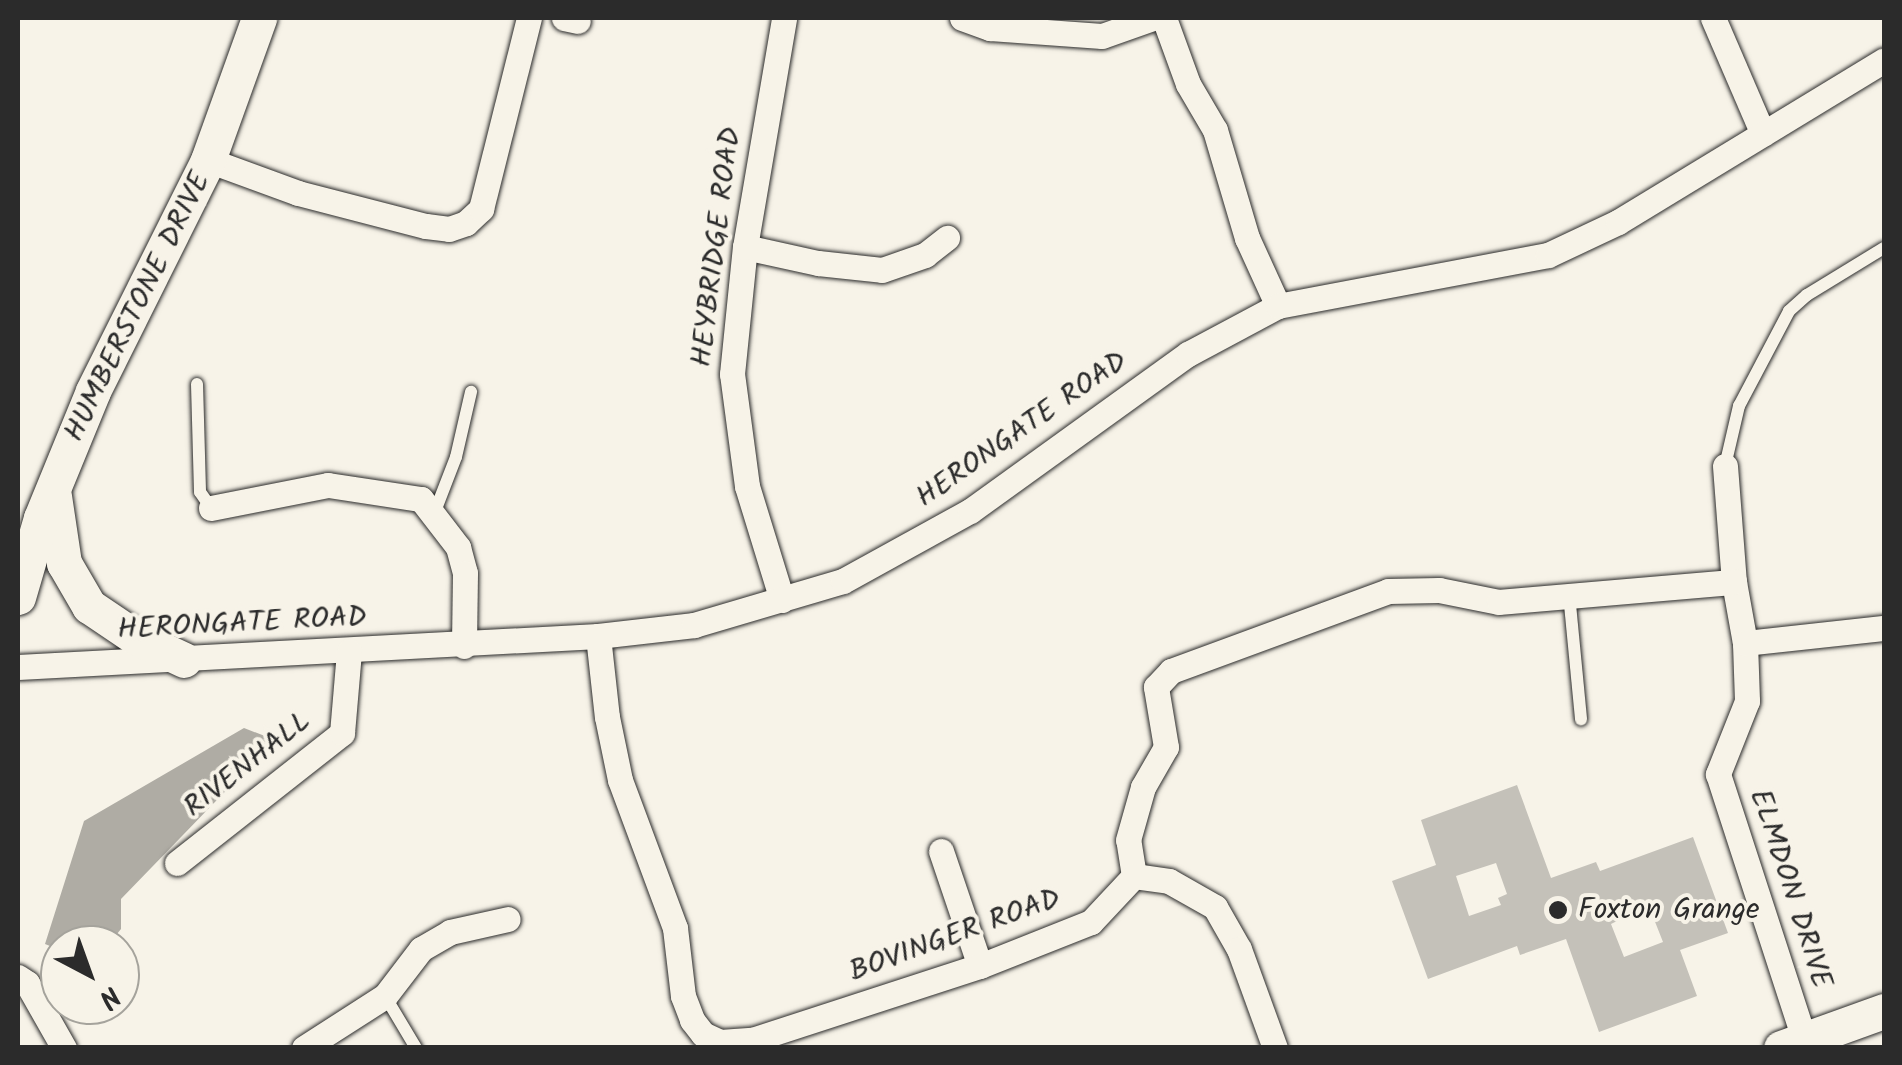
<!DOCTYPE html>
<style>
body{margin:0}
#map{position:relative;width:1902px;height:1065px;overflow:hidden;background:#f7f3e8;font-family:Kalam,sans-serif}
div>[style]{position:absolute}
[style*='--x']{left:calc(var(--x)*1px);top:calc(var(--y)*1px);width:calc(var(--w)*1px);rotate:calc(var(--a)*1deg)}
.water>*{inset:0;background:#afaca4}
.building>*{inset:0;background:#c4c1b9}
.roads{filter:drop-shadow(0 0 2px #2b2b2b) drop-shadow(0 0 2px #2b2b2b)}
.lane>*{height:12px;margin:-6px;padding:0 6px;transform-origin:6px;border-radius:6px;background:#f7f3e8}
.street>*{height:25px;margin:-12.5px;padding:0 12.5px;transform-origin:12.5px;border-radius:12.5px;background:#f7f3e8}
.secondary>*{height:35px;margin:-17.5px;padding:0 17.5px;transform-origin:17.5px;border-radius:17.5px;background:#f7f3e8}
.dots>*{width:28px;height:28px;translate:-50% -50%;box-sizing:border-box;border:5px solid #f7f3e8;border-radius:50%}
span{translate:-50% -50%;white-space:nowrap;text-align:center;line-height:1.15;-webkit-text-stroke:8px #f7f3e8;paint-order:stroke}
.street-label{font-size:30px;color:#2b2b2b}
.poi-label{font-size:30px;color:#2b2b2b}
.left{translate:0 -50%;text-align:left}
.frame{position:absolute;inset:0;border:20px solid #2b2b2b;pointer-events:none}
.north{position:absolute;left:40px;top:925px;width:100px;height:100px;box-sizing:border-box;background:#f7f3e8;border:2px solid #a5a39c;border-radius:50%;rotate:139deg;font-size:28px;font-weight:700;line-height:40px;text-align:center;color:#2b2b2b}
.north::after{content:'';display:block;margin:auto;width:35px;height:45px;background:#2b2b2b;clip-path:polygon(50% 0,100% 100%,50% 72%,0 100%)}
</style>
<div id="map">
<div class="water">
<i style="clip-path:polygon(244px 728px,275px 740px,121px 899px,121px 929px,108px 945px,60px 945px,60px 950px,45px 944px,84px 821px)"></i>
</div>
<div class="building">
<i style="clip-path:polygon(evenodd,1517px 785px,1551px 878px,1596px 862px,1600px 871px,1693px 837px,1728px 933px,1680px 950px,1697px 996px,1599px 1032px,1566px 939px,1520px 955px,1517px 946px,1428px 979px,1392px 881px,1436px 865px,1421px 820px,1517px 785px,1496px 863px,1507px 894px,1498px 898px,1501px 905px,1469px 916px,1456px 876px,1496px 863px,1517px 785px,1648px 904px,1663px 942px,1624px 957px,1611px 924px,1619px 920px,1617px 915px,1648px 904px)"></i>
</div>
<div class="roads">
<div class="lane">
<i style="--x:197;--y:384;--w:108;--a:88.4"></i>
<i style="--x:200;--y:492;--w:19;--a:55"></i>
<i style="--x:1725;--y:466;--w:62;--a:-76.9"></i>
<i style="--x:1739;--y:406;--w:107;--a:-62.2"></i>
<i style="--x:1789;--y:311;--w:24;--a:-42"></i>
<i style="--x:1807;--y:295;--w:90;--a:-31.4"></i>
<i style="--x:434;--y:514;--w:61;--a:-68.9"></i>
<i style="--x:456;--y:457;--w:67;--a:-77"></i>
<i style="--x:1569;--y:594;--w:126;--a:84.5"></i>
<i style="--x:385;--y:996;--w:61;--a:59.2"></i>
</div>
<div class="street">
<i style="--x:564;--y:18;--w:14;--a:12"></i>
<i style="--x:962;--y:18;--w:30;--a:20"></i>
<i style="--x:990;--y:28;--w:112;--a:4.1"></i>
<i style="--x:1102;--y:36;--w:54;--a:-19.4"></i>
<i style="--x:1164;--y:18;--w:70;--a:70"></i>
<i style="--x:1188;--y:84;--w:53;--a:59.6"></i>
<i style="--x:1215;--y:130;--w:113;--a:73.5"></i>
<i style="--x:1247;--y:238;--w:75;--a:65.5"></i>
<i style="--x:1713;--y:18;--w:126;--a:66.7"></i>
<i style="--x:208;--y:160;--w:96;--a:20.1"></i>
<i style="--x:298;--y:193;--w:132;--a:14.5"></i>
<i style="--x:426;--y:226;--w:23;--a:7"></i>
<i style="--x:449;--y:229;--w:18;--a:-19"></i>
<i style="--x:466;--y:223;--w:21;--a:-43"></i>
<i style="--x:481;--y:209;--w:197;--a:-75.9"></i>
<i style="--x:745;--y:247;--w:75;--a:12.4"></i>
<i style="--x:818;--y:263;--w:64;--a:6.2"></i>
<i style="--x:882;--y:270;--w:46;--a:-19.2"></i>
<i style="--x:925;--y:255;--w:28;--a:-38"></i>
<i style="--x:1725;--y:466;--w:116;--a:85.6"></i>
<i style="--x:1734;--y:582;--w:62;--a:79.8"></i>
<i style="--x:1745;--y:643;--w:58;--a:88"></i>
<i style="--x:1747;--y:701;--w:79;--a:111.7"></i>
<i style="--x:1718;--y:774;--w:279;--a:72"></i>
<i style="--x:211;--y:508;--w:119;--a:-11.1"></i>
<i style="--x:328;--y:485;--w:94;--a:8.6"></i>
<i style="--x:421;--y:499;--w:61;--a:52.4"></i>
<i style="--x:458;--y:547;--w:27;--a:75"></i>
<i style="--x:465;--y:573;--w:73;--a:90.8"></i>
<i style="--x:782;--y:600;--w:119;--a:-107.1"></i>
<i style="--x:747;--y:486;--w:113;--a:-97.6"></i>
<i style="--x:732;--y:374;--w:128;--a:-84.2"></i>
<i style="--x:745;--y:247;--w:232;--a:-80.3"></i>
<i style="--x:598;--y:636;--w:81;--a:83.7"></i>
<i style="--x:607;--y:717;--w:64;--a:78.3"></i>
<i style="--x:620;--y:780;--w:158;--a:69.6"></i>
<i style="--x:675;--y:928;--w:68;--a:83.3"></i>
<i style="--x:683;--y:996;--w:26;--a:69"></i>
<i style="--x:692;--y:1020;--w:18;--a:52"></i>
<i style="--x:703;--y:1034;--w:19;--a:25"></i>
<i style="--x:720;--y:1042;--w:6;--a:108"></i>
<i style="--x:1745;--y:643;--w:140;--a:-6.2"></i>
<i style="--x:18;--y:667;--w:581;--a:-3.06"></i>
<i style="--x:598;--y:636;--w:97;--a:-6.5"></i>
<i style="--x:694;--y:625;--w:155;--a:-16.5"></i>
<i style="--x:843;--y:581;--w:145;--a:-28.9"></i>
<i style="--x:970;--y:511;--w:269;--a:-35.8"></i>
<i style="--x:1188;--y:354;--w:102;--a:-28.1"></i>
<i style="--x:1278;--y:306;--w:275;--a:-10.7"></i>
<i style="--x:1548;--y:255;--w:77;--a:-25.2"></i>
<i style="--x:1618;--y:222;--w:311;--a:-31.3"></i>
<i style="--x:941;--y:851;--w:121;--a:71.3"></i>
<i style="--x:177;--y:863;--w:210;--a:-38.2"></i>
<i style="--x:342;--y:733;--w:82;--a:-85.1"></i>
<i style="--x:1134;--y:876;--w:36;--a:-99"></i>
<i style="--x:1128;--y:840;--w:55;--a:-74.2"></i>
<i style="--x:1143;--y:787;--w:46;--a:-60.1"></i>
<i style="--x:1166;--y:747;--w:61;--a:-99.5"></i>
<i style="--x:1156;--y:687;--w:22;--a:-47"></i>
<i style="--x:1171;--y:671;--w:231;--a:-20.2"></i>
<i style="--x:1388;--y:591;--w:51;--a:-1.1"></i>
<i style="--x:1439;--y:590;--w:61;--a:11.3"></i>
<i style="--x:1499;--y:602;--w:236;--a:-4.9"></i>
<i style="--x:18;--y:977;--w:11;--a:34"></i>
<i style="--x:27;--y:983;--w:75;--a:60.4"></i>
<i style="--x:720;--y:1042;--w:32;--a:-4"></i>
<i style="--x:752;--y:1040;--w:240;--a:-18"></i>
<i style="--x:980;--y:966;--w:119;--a:-21.6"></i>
<i style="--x:1091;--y:922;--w:63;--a:-46.9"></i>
<i style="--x:1134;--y:876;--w:35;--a:8"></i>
<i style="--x:1169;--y:881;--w:53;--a:29.5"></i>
<i style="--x:1215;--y:907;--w:48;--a:60.3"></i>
<i style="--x:1239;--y:949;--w:105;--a:70"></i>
<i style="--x:304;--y:1048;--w:96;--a:-32.7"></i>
<i style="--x:385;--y:996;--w:59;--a:-52.5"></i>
<i style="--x:421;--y:949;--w:34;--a:-30"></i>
<i style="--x:450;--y:932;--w:59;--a:-12.6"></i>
</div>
<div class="secondary">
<i style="--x:54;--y:496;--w:68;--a:81.5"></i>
<i style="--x:64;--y:563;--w:50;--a:59.8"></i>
<i style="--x:89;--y:606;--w:55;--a:34"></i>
<i style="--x:135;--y:637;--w:54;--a:25.1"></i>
<i style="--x:18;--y:597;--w:82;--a:-73.8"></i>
<i style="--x:41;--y:518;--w:137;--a:-67.7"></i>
<i style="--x:93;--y:391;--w:258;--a:-63.5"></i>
<i style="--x:208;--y:160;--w:151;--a:-70.2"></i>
<i style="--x:1781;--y:1048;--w:109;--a:-19.8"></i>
</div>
</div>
<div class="dots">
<i style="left:1558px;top:910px;background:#2b2b2b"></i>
</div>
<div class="street-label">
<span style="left:717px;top:247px;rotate:-83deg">HEYBRIDGE ROAD</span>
<span style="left:138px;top:307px;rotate:-64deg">HUMBERSTONE DRIVE</span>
<span style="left:1022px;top:430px;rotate:-35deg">HERONGATE ROAD</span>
<span style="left:242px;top:624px;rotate:-3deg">HERONGATE ROAD</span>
<span style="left:248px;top:765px;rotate:-38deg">RIVENHALL</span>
<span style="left:1790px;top:889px;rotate:72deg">ELMDON DRIVE</span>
<span style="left:955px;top:936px;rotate:-20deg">BOVINGER ROAD</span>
</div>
<div class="poi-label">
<span class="left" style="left:1578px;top:910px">Foxton Grange</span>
</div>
<div class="frame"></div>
<div class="north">N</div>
</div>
